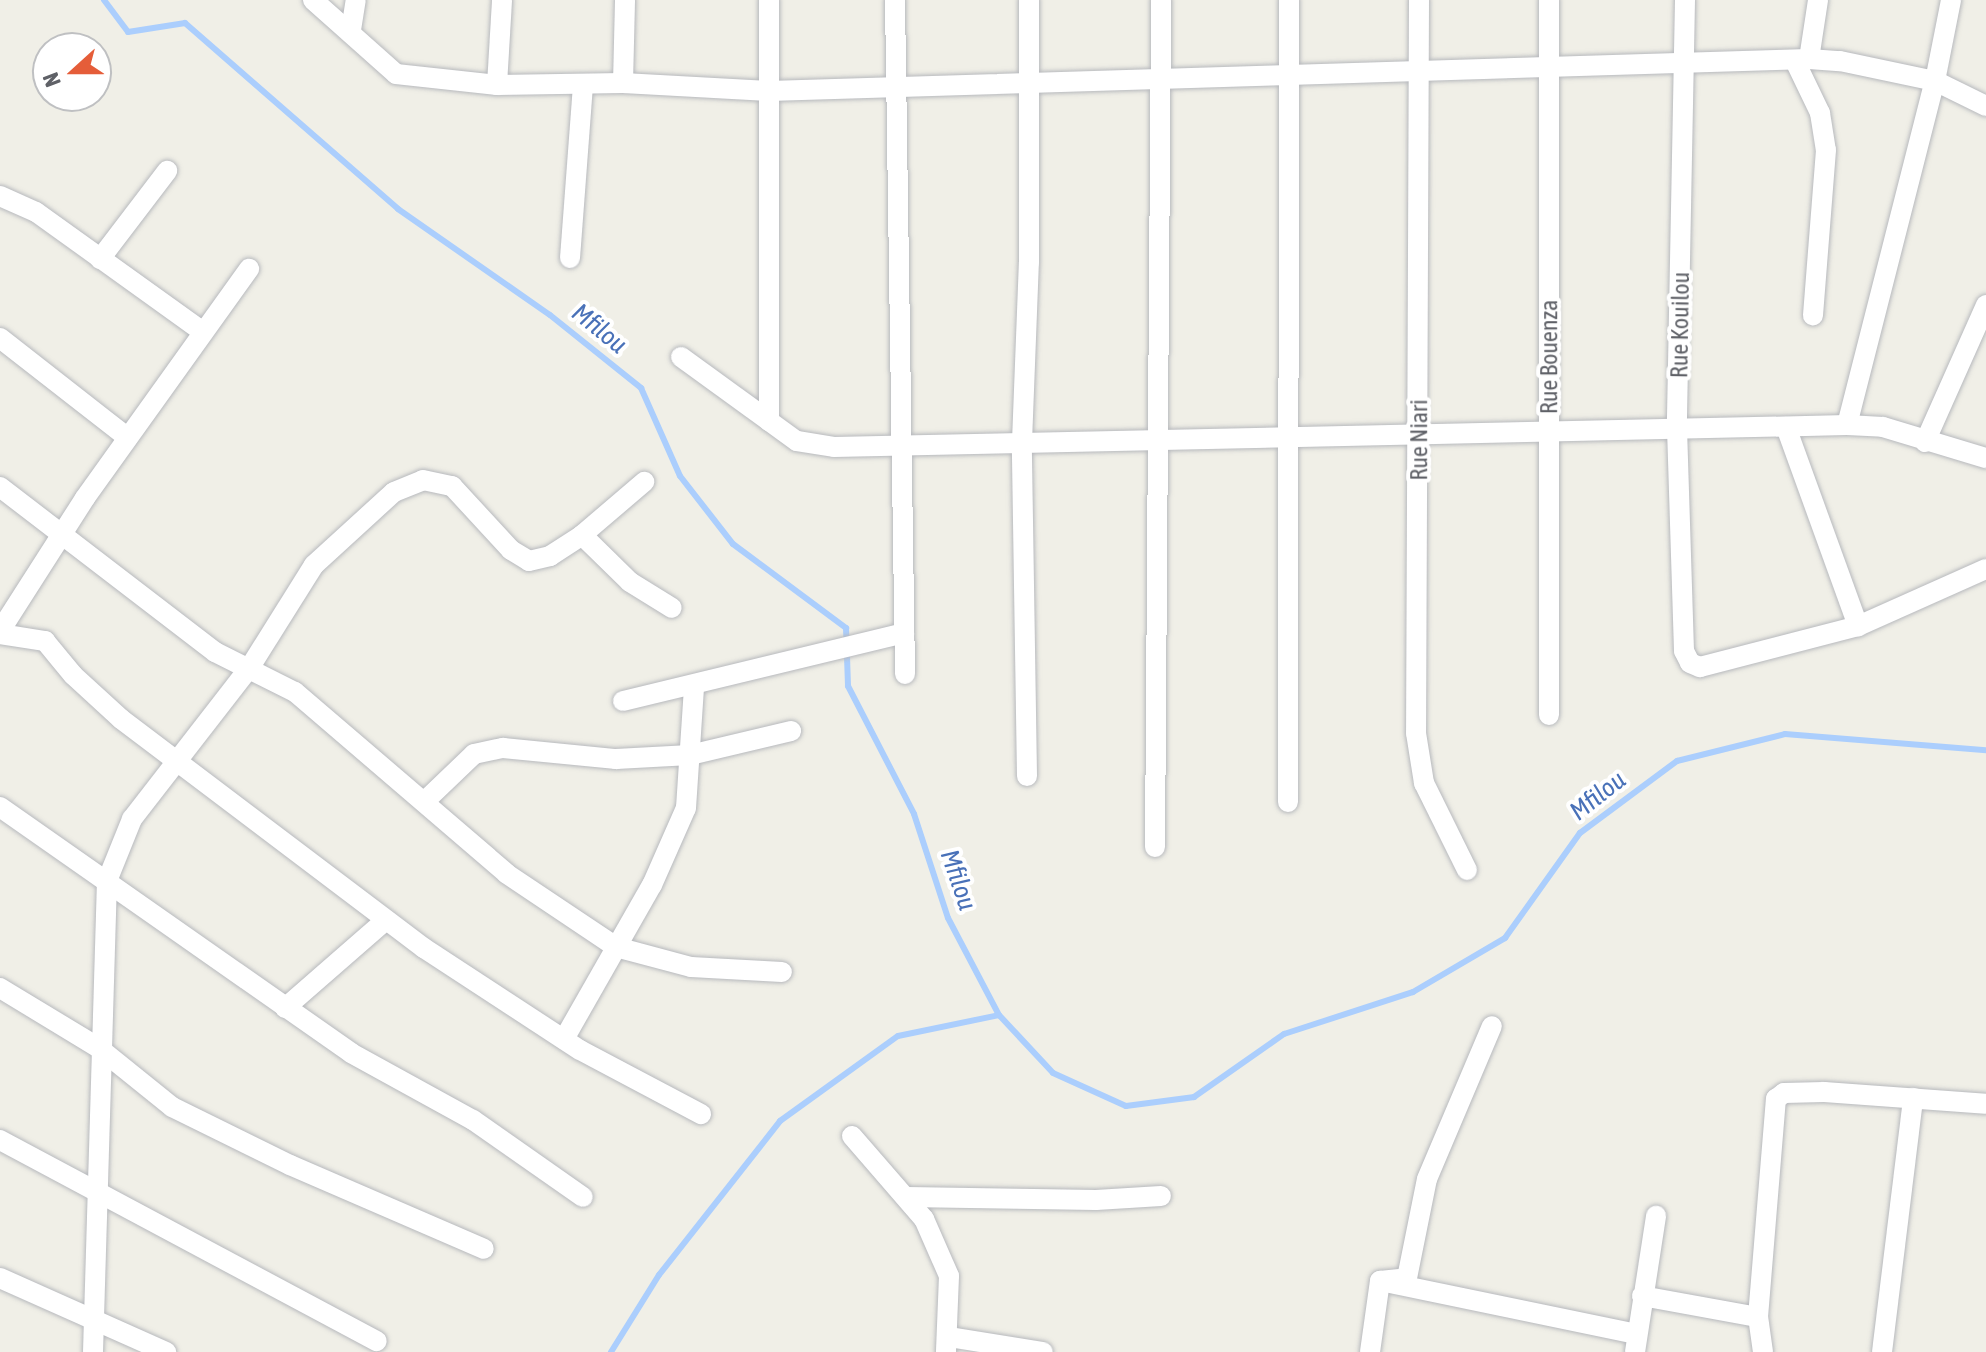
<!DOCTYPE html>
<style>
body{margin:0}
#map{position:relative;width:1986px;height:1352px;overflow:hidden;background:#f0efe7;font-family:"Asap Condensed",sans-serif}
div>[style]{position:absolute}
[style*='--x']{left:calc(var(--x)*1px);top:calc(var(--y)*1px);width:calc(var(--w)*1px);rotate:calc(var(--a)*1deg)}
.stream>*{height:6px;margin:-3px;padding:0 3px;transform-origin:3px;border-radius:3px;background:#abcefd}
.roads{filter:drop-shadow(0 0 2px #b7b9bd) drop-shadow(0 0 2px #b7b9bd)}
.minor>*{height:20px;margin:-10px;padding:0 10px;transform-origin:10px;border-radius:10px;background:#fff}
span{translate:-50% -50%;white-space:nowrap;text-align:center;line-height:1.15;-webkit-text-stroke:8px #fff;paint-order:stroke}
.street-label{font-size:24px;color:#5f6167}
.water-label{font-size:26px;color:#4971b8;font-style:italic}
.north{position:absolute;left:32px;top:32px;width:80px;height:80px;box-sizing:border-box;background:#fff;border:2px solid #bfc0c2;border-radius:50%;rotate:249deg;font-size:22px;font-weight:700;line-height:32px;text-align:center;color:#5f6167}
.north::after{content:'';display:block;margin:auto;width:28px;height:36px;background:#e55d39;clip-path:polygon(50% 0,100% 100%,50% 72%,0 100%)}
</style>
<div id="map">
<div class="stream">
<i style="--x:104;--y:0;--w:40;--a:53"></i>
<i style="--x:128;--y:32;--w:58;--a:-9"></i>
<i style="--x:185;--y:23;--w:283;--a:41.1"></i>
<i style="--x:398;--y:209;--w:185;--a:34.9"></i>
<i style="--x:550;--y:315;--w:117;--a:38.7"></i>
<i style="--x:641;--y:388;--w:96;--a:66.1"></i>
<i style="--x:680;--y:476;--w:86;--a:52.1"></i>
<i style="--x:733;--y:544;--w:141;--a:36.6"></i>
<i style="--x:846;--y:628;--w:58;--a:88"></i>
<i style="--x:848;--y:686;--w:144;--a:62.7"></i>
<i style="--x:914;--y:814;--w:109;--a:71.9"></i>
<i style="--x:948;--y:918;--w:110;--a:62.3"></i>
<i style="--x:999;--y:1015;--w:79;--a:47"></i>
<i style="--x:1053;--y:1073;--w:80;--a:24.3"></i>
<i style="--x:1126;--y:1106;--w:69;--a:-7.5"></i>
<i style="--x:1194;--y:1097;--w:110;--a:-35"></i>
<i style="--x:1284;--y:1034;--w:136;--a:-18"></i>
<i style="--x:1413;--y:992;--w:107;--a:-30.4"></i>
<i style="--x:1505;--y:938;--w:129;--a:-54.5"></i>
<i style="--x:1580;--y:833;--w:121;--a:-36.6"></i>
<i style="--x:1677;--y:761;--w:111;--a:-14"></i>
<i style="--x:1785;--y:734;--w:202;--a:4.6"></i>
<i style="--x:611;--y:1352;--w:91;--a:-58.1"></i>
<i style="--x:659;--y:1275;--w:196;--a:-51.8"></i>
<i style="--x:780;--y:1121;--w:145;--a:-35.8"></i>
<i style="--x:898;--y:1036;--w:103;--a:-11.7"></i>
</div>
<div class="roads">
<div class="minor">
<i style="--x:313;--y:0;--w:111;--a:41.7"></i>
<i style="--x:396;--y:74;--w:102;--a:6.2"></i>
<i style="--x:497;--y:85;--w:126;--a:-0.9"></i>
<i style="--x:623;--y:83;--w:146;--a:3.1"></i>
<i style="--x:769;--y:91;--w:1040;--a:-1.76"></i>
<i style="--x:1809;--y:59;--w:31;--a:4"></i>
<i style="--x:1840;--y:61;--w:97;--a:11.9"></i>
<i style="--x:1935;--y:81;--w:57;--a:26.1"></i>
<i style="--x:895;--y:0;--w:674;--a:89.15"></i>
<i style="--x:1419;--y:0;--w:733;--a:90.23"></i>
<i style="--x:1416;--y:733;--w:51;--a:80.9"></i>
<i style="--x:1424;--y:783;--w:97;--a:63.7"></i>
<i style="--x:1685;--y:0;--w:428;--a:91.1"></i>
<i style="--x:1677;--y:428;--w:223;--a:88.2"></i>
<i style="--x:1684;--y:651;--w:13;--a:63"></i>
<i style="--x:1690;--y:663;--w:11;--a:22"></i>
<i style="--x:1700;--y:667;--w:163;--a:-14.5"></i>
<i style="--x:1858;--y:626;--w:140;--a:-24"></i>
<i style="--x:351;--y:30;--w:30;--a:-81"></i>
<i style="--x:1809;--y:59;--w:60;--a:-81.3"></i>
<i style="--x:1795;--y:61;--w:58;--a:64.3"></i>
<i style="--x:1820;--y:113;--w:37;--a:81"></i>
<i style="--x:1826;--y:150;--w:166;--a:94.5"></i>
<i style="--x:623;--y:83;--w:83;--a:-88.6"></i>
<i style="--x:497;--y:85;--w:85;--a:-86.6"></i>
<i style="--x:0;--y:196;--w:39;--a:24"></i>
<i style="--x:36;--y:212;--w:206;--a:35.7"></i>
<i style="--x:570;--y:258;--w:173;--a:-85.7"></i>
<i style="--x:100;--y:259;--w:111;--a:-52.7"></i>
<i style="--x:0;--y:338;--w:162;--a:38"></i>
<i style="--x:681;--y:357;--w:109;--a:36"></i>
<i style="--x:769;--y:421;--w:421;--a:-90"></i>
<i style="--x:769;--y:421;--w:34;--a:36"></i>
<i style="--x:797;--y:441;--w:37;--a:9"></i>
<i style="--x:834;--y:447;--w:1013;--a:-1.24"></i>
<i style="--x:1847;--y:425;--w:36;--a:3"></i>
<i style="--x:1883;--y:427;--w:108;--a:16.8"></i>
<i style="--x:1847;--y:425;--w:355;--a:-75.7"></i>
<i style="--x:1935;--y:81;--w:83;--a:-78.8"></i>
<i style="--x:1786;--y:427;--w:212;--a:70.1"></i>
<i style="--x:1925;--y:442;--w:150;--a:-66"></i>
<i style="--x:0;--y:487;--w:271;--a:37.5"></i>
<i style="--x:215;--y:652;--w:89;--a:26.6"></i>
<i style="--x:295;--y:692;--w:279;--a:40.6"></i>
<i style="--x:507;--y:874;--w:131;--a:33.8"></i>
<i style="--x:616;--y:947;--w:78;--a:14.9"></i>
<i style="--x:691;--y:967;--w:91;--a:3.1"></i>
<i style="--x:582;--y:535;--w:67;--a:44.4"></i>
<i style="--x:630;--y:582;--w:49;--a:31.8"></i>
<i style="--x:0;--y:631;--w:158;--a:-57.4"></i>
<i style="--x:85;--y:498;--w:282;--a:-54.4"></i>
<i style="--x:0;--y:634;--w:46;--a:8.8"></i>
<i style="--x:45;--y:641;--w:44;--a:50.5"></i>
<i style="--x:73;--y:675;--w:65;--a:42.5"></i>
<i style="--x:121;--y:719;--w:380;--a:37.1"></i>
<i style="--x:424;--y:948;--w:186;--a:33.2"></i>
<i style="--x:580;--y:1050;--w:137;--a:27.9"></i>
<i style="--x:623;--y:701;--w:289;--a:-13.6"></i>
<i style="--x:1549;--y:715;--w:715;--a:-90"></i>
<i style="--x:1027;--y:776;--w:334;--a:-90.9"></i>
<i style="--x:1022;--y:442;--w:180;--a:-87.8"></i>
<i style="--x:1029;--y:262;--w:262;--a:-90"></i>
<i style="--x:425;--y:801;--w:68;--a:-43.8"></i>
<i style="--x:474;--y:754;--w:30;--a:-12"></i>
<i style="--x:503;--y:748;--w:114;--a:5.6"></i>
<i style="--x:616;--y:759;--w:74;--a:-3.1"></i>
<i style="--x:690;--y:755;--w:104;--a:-13.4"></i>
<i style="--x:1288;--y:802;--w:802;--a:-89.93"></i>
<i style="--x:0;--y:807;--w:429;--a:35"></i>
<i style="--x:351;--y:1053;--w:139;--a:28.8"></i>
<i style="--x:473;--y:1120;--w:134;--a:35"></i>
<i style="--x:1155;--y:847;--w:847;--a:-89.59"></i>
<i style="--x:0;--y:988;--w:116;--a:31.2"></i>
<i style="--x:99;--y:1048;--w:94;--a:38.9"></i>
<i style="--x:172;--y:1107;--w:131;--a:26.2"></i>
<i style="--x:290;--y:1165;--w:211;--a:23.4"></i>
<i style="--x:285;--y:1008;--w:134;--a:-41.1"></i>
<i style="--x:564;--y:1039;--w:177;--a:-60.3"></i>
<i style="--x:652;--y:885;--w:84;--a:-66.2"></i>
<i style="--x:686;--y:808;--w:121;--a:-86.2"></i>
<i style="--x:852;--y:1136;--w:110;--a:49.1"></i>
<i style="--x:924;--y:1219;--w:62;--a:66.3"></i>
<i style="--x:949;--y:1276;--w:76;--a:92.3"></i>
<i style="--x:0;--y:1140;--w:427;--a:28.1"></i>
<i style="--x:907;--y:1197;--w:189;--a:0.9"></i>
<i style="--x:1096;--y:1200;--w:65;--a:-3.5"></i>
<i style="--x:0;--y:1278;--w:182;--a:24"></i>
<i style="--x:1390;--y:1283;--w:251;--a:11.7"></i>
<i style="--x:1642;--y:1296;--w:118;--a:10.3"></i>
<i style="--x:949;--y:1337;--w:95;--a:9.1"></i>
<i style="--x:93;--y:1352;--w:471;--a:-88.3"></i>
<i style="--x:107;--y:881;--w:67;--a:-68"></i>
<i style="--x:132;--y:819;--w:192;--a:-52.2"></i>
<i style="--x:250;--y:667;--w:120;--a:-57.9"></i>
<i style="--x:314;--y:565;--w:108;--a:-42.4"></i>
<i style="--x:394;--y:492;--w:31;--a:-22"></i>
<i style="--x:423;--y:480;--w:30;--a:12"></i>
<i style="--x:452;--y:486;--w:87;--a:47.3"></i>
<i style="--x:511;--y:550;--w:21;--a:31"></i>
<i style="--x:529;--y:561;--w:22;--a:-13"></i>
<i style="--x:550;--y:556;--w:38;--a:-33"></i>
<i style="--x:582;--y:535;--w:82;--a:-40.5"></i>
<i style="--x:1370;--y:1352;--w:72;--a:-82"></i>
<i style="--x:1380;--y:1281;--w:27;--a:-6"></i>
<i style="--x:1407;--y:1278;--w:101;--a:-78.6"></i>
<i style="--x:1427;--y:1179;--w:166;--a:-67"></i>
<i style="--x:1635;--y:1352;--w:138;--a:-81.2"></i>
<i style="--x:1763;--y:1352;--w:35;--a:-98"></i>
<i style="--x:1758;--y:1317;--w:219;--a:-85.3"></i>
<i style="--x:1776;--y:1099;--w:10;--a:-37"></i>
<i style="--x:1784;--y:1093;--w:40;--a:-1.4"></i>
<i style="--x:1824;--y:1092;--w:162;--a:4.2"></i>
<i style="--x:1882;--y:1352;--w:256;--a:-83"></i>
</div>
</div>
<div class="street-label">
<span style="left:1680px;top:325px;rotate:-89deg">Rue Kouilou</span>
<span style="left:1549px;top:357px;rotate:-90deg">Rue Bouenza</span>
<span style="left:1419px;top:440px;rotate:-90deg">Rue Niari</span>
</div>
<div class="water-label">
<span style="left:599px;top:329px;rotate:39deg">Mfilou</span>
<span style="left:1598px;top:796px;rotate:-38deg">Mfilou</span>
<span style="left:958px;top:880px;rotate:71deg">Mfilou</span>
</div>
<div class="north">N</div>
</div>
